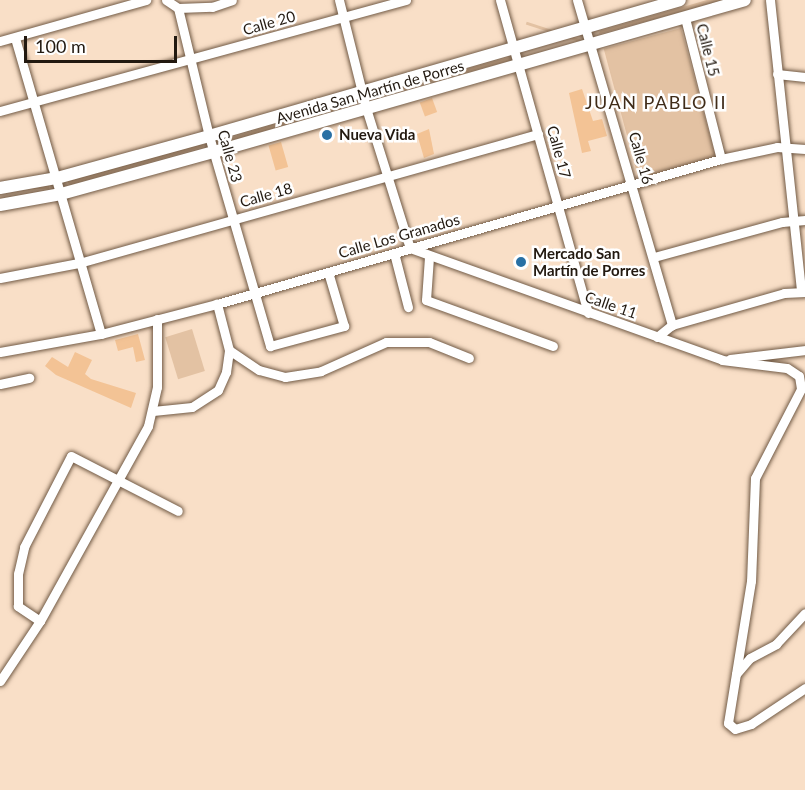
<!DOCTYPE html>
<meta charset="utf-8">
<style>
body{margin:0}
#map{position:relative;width:805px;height:790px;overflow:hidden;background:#f9dfc7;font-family:Lato,sans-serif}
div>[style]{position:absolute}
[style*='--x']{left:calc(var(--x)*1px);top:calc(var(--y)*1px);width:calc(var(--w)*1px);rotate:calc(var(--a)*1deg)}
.green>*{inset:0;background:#e3c2a3;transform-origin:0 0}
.building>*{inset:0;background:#f3c395;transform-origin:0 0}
.roads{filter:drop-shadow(0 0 2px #715a45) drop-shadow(0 0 2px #715a45)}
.street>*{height:9px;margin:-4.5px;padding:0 4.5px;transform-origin:4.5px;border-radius:4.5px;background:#fff}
.secondary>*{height:12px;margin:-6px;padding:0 6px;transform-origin:6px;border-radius:6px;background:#fff}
.dots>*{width:16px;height:16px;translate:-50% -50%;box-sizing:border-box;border:3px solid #fff;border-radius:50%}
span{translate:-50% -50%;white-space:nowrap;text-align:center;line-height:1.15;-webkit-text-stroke:5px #fff;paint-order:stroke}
.street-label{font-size:15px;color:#221910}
.poi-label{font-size:15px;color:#221910;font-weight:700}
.left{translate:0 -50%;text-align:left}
.quarter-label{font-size:18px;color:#402c19;letter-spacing:1.5px}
.scale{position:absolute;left:24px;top:36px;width:153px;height:27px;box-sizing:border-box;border:3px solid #221910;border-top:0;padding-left:8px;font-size:18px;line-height:21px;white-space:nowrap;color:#221910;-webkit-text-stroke:4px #fff;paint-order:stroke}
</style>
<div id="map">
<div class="green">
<i style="clip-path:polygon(707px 0,725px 0,599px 34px,600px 31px)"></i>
<i style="left:681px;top:28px;width:134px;height:80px;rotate:75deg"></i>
<i style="left:580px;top:39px;width:3px;height:56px;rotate:108deg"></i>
<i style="clip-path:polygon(511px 57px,509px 61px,370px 98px,370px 95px)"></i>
<i style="clip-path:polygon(356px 99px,355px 105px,222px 143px,220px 141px)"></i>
<i style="clip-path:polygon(202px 143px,203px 147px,69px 185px,67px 180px)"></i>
<i style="left:49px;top:183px;width:6px;height:50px;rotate:90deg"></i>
<i style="left:192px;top:329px;width:44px;height:28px;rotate:73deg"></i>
</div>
<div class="building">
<i style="clip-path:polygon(582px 89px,593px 121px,602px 119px,607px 136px,588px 141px,591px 151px,582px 153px,569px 93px)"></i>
<i style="left:432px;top:98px;width:15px;height:13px;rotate:70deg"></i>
<i style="clip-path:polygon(429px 129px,434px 154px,424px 158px,417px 134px)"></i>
<i style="left:281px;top:142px;width:26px;height:13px;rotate:74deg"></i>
<i style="clip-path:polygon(138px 334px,145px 360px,136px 362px,133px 347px,118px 351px,115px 340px)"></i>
<i style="clip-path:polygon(75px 352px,92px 360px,85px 374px,91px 379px,136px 393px,131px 408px,56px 375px,45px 366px,52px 357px,68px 367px)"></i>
</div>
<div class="roads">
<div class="street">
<i style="--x:166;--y:0;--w:14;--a:34"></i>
<i style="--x:339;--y:0;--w:111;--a:76"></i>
<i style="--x:366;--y:108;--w:147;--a:72.6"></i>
<i style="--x:410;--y:248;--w:331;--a:19.7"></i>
<i style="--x:722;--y:360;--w:65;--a:7"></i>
<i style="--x:787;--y:368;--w:14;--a:34"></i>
<i style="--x:799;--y:376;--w:13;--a:81"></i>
<i style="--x:801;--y:389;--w:100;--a:117.3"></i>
<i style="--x:755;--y:478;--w:103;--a:92.2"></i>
<i style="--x:751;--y:581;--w:144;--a:99.2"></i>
<i style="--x:728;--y:723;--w:9;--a:41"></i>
<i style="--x:735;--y:729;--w:17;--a:-17"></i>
<i style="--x:751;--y:724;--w:65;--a:-33.7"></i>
<i style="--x:500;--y:0;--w:325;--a:74.3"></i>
<i style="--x:577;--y:0;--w:339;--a:73.7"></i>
<i style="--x:770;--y:0;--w:293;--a:83.9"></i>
<i style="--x:178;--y:8;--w:132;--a:76.4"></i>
<i style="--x:209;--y:136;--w:219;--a:73.8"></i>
<i style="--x:270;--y:346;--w:77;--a:-15.1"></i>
<i style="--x:344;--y:326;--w:56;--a:-106.5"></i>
<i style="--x:178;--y:8;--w:34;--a:-2"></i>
<i style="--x:212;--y:7;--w:21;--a:-19"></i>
<i style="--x:685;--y:18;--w:146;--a:75.7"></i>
<i style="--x:15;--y:38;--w:308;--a:73.8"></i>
<i style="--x:0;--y:41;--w:152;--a:-15.7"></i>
<i style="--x:777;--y:74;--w:28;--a:6"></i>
<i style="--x:0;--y:111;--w:421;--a:-15.3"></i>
<i style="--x:394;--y:253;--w:56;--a:75.5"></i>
<i style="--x:429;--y:257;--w:43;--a:94"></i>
<i style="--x:426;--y:300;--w:135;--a:19.9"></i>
<i style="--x:654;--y:257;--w:133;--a:-15.3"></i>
<i style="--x:782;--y:222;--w:23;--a:-5"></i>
<i style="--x:0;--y:278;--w:80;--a:-10.8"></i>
<i style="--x:79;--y:263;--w:477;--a:-15.7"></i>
<i style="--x:657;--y:337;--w:19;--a:-39"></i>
<i style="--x:672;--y:325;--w:116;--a:-15.9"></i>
<i style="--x:784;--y:293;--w:21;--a:-3"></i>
<i style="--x:229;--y:350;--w:36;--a:34"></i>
<i style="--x:259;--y:370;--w:27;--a:15"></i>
<i style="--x:285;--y:377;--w:36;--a:-9"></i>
<i style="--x:321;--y:371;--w:71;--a:-24"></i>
<i style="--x:386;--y:342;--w:43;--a:0"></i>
<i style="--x:429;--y:342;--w:43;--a:21.8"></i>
<i style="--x:0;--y:352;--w:103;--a:-10.1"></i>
<i style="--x:101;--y:334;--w:120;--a:-14.5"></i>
<i style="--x:217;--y:304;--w:524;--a:-16.05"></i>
<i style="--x:721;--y:159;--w:57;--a:-12.1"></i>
<i style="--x:777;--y:147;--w:28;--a:4"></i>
<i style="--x:730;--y:359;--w:76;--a:-6.8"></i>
<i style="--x:0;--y:384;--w:30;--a:-12"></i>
<i style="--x:153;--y:411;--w:39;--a:-6"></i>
<i style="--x:192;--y:407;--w:31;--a:-33"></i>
<i style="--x:218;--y:390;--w:20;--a:-66"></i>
<i style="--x:226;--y:372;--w:22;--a:-82"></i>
<i style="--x:229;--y:350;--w:48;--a:-104.6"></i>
<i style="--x:40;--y:621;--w:27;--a:-146"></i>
<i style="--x:18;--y:606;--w:32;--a:-90"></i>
<i style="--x:18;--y:574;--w:28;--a:-77"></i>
<i style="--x:24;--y:547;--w:102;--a:-62.7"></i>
<i style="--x:71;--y:456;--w:120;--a:27.2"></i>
<i style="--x:736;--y:674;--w:21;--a:-49"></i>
<i style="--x:750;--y:658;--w:30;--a:-28"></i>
<i style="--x:776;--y:644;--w:42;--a:-46.9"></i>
<i style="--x:0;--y:681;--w:72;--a:-56.3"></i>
<i style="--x:40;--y:621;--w:223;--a:-61"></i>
<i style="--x:148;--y:426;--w:40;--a:-77"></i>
<i style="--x:157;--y:387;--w:68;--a:-90"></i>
</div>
<div class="secondary">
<i style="--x:0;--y:188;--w:58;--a:-10"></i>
<i style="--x:57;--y:178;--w:158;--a:-15.4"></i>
<i style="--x:209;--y:136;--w:490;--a:-16.1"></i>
<i style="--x:0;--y:205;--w:62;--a:-10.2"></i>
<i style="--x:61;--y:194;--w:159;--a:-15.4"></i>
<i style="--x:214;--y:152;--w:552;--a:-15.97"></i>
</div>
</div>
<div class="dots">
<i style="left:327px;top:135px;background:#2970a4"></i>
<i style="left:521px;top:262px;background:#2970a4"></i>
</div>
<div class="street-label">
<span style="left:269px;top:23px;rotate:-16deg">Calle 20</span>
<span style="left:708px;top:50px;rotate:76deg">Calle 15</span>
<span style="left:370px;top:92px;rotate:-16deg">Avenida San Martín de Porres</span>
<span style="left:559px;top:152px;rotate:75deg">Calle 17</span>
<span style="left:230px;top:156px;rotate:74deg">Calle 23</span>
<span style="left:641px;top:158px;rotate:74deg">Calle 16</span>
<span style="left:266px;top:195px;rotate:-16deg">Calle 18</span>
<span style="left:399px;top:236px;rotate:-16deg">Calle Los Granados</span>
<span style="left:611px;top:305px;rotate:19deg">Calle 11</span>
</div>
<div class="poi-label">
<span class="left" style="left:339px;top:135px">Nueva Vida</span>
<span class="left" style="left:533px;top:262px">Mercado San<br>Martín de Porres</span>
</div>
<div class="quarter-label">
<span style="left:656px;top:102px">JUAN PABLO II</span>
</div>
<div class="scale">100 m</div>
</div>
